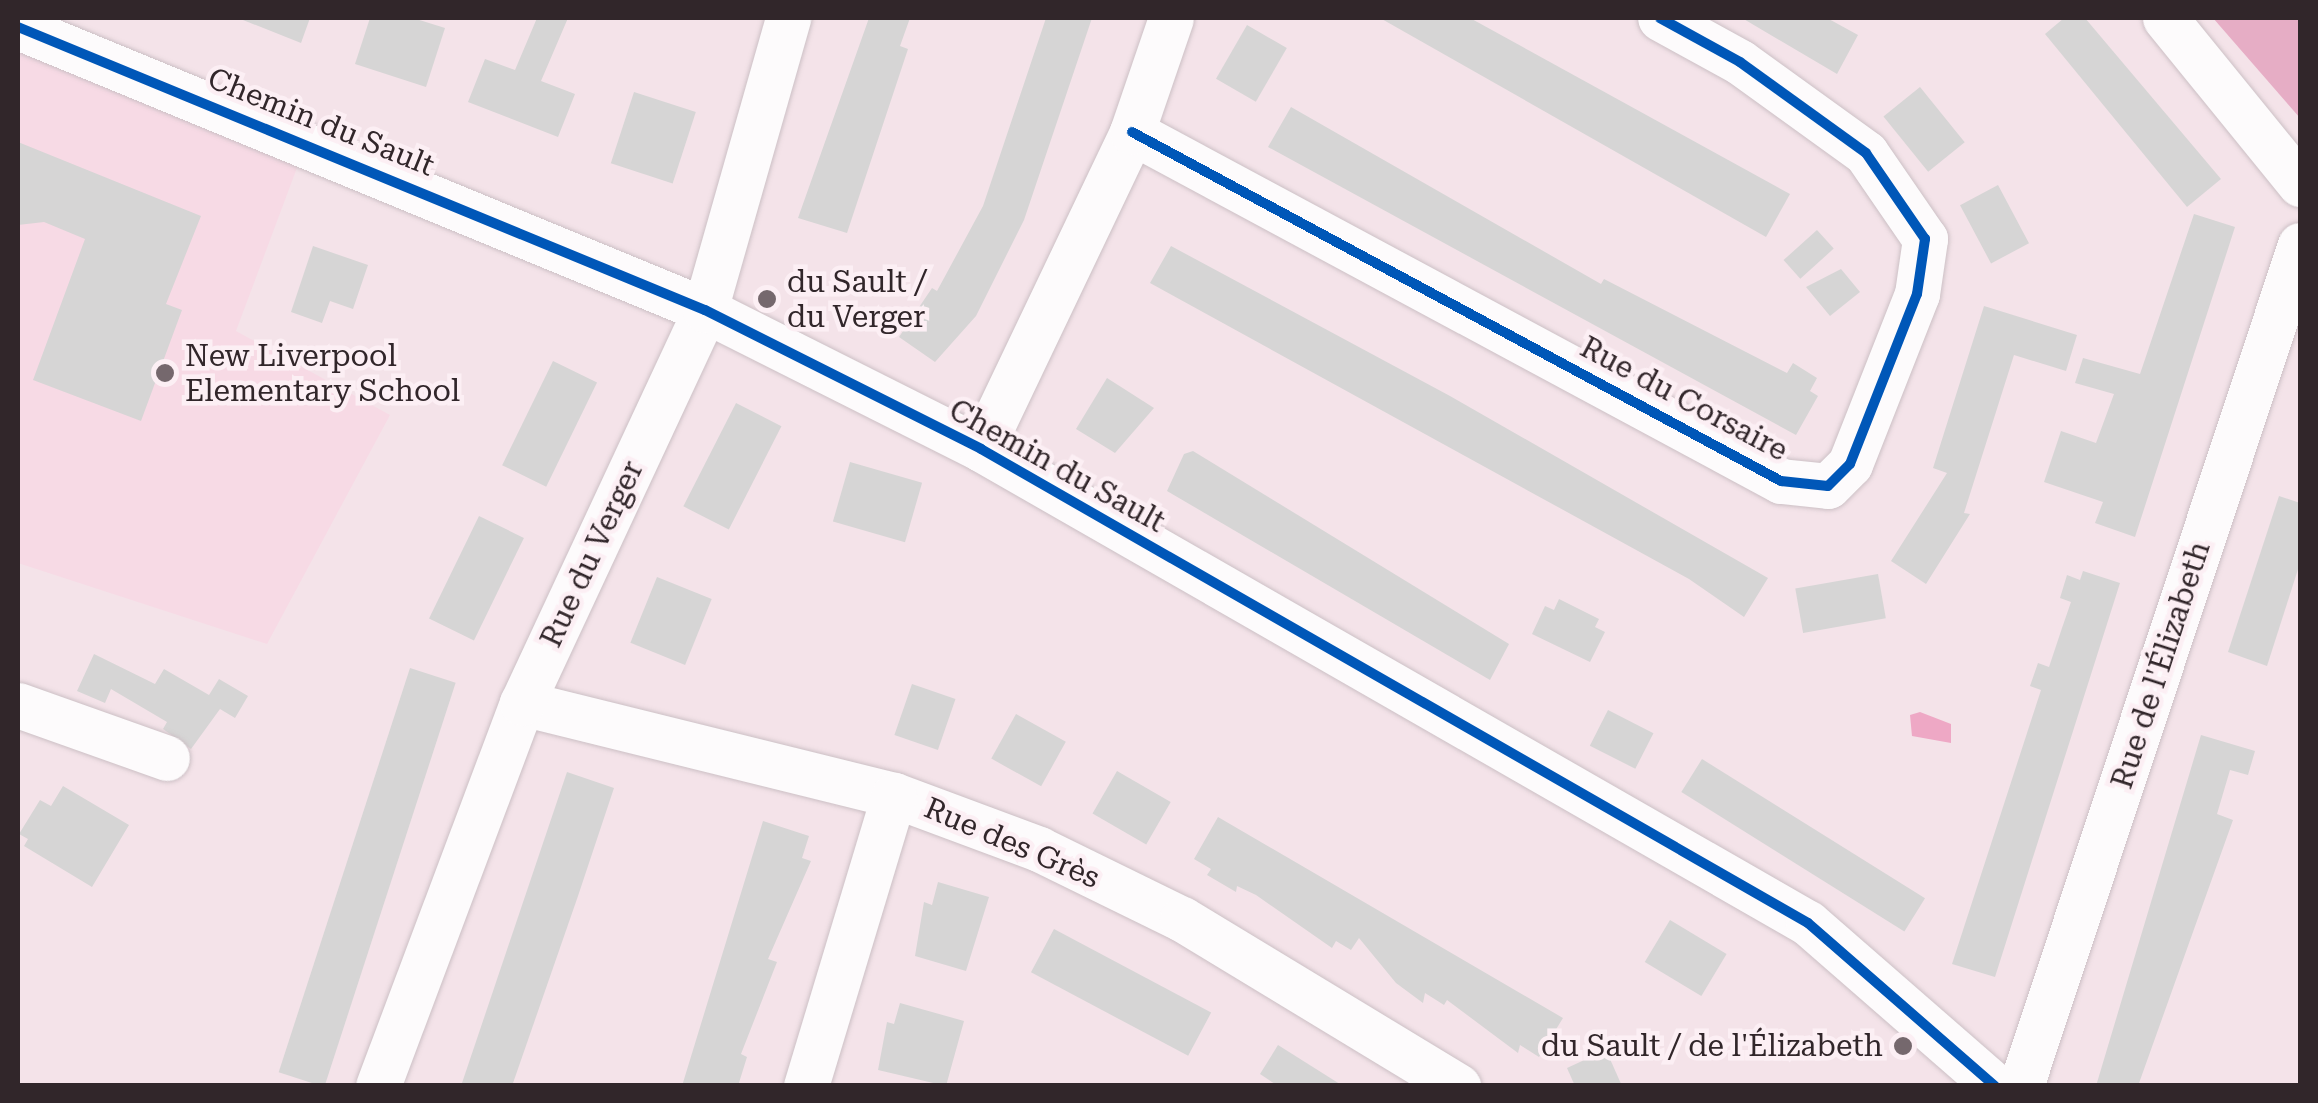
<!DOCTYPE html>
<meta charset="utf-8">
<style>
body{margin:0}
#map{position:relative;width:2318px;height:1103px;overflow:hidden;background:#f4e3e9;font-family:"Roboto Serif",serif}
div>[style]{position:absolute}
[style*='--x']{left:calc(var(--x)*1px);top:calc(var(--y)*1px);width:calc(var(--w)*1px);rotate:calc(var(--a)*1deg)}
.built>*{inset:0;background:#f7dae5}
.forest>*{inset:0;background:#e6adc5}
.water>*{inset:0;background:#eea8c5}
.building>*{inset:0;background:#d6d5d5;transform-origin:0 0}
.roads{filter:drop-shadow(0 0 2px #ccc0c5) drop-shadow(0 0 2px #ccc0c5)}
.minor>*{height:45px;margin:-22.5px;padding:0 22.5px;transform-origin:22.5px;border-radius:22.5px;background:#fdfbfc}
.cycleway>*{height:10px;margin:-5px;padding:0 5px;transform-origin:5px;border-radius:5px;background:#0057b8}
.dots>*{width:28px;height:28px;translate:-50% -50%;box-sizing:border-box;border:5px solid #fceff4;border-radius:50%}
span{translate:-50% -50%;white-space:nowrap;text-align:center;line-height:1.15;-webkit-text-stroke:9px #fceff4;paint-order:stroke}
.street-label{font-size:30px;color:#31262a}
.poi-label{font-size:30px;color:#31262a}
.left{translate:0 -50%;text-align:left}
.right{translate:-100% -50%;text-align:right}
.frame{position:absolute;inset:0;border:20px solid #31262a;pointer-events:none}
</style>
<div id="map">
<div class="built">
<i style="clip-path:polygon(18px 27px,307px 141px,236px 331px,390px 415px,267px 644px,18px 563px)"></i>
</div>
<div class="forest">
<i style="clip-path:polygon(2213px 18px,2300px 18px,2300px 118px)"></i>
</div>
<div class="water">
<i style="clip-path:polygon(1920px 712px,1951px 724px,1951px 743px,1912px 736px,1910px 715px)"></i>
</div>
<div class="building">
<i style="clip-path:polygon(238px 18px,310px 18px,301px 43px)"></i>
<i style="clip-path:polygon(370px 18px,413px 18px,445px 28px,426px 87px,355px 64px)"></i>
<i style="clip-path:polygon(537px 18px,568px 18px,541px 81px,575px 94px,558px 137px,468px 102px,485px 59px,515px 70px)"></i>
<i style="clip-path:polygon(869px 18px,910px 18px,900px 46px,908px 49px,847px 233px,798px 218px)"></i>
<i style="clip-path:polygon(1046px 18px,1092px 18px,1024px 220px,976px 316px,935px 362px,899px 337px,932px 288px,937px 291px,983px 206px)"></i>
<i style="clip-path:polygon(1380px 18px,1470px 18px,1790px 194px,1766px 237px)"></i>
<i style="clip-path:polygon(1742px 18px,1827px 18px,1858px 35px,1837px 74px)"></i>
<i style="clip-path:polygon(2064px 18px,2085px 18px,2221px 179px,2187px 207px,2045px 34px)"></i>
<i style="left:1247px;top:25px;width:46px;height:62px;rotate:30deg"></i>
<i style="left:1920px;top:87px;width:71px;height:47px;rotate:51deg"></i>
<i style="left:634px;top:92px;width:65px;height:75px;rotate:18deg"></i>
<i style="clip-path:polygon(1291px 107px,1601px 284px,1604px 279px,1787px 373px,1793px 363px,1817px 378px,1810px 391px,1818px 396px,1796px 435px,1268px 147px)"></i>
<i style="clip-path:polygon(18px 142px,201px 216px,166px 304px,182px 310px,141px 421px,33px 380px,85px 239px,44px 222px,18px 225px)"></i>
<i style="left:1998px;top:185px;width:66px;height:43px;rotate:62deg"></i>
<i style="clip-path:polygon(2194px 214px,2235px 227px,2135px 537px,2095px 523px,2103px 502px,2044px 482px,2061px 431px,2096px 443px,2114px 394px,2075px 383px,2083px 358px,2140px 374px)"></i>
<i style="left:1817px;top:230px;width:25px;height:45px;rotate:48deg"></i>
<i style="clip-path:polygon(313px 246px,368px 265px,353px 309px,330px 301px,322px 323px,291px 312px)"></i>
<i style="clip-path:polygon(1171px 246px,1450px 396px,1768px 578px,1744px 617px,1689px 579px,1150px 283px)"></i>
<i style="clip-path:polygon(1841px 269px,1860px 292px,1830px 316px,1806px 287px)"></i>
<i style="clip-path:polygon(1984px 306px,2077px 335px,2066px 371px,2014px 355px,1964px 513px,1970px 514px,1926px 584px,1891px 561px,1947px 473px,1933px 468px)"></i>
<i style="left:553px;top:361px;width:49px;height:116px;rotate:26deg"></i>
<i style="clip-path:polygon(1107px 378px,1154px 408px,1115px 453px,1076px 429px)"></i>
<i style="left:736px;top:403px;width:51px;height:116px;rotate:27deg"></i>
<i style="clip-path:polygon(1193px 451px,1509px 644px,1490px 680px,1167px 491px,1184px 454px)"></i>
<i style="left:850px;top:462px;width:75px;height:62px;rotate:16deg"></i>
<i style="clip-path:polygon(2279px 496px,2300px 503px,2300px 563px,2267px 666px,2228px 652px)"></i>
<i style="left:479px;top:516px;width:50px;height:114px;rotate:26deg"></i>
<i style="clip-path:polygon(2083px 571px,2120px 583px,1995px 977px,1952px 964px,2041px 690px,2030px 686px,2038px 663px,2049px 667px,2062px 628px,2071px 602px,2060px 598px,2067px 575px,2080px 580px)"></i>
<i style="left:1878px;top:574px;width:45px;height:84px;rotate:80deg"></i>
<i style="left:657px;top:577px;width:59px;height:71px;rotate:22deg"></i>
<i style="clip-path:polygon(1559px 599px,1599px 619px,1595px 627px,1605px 632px,1590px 662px,1532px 634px,1545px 606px,1554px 610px)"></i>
<i style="clip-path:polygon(94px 654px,155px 684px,164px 669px,209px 695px,219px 679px,248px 696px,235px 718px,220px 709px,191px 749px,163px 729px,167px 722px,111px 689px,105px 703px,77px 691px)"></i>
<i style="left:410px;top:668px;width:48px;height:425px;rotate:18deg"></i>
<i style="left:912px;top:684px;width:46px;height:54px;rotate:19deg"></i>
<i style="left:1608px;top:710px;width:51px;height:40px;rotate:27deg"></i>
<i style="left:1016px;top:714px;width:57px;height:51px;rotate:29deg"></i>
<i style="clip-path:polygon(2201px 735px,2255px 751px,2248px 775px,2230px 770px,2217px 814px,2233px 820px,2138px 1086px,2096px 1086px)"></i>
<i style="left:1702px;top:759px;width:263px;height:39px;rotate:32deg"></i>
<i style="left:1117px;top:771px;width:62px;height:49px;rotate:30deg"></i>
<i style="clip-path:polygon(567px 772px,614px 788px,578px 896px,512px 1086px,461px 1086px)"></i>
<i style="clip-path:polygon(63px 786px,129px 825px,92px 887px,24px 846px,28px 839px,19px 834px,40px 800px,51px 806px)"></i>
<i style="clip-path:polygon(1218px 817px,1563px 1018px,1539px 1057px,1520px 1045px,1518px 1053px,1447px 1000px,1444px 1005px,1425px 993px,1423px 1003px,1396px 983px,1359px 938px,1351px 950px,1336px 941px,1332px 948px,1256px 895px,1237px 886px,1236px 892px,1207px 875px,1211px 869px,1194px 859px)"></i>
<i style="clip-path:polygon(763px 821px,809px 836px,802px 858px,811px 861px,768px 959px,777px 962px,741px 1054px,747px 1057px,738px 1086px,682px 1086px)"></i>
<i style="clip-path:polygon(938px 882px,989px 897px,966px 971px,915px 956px,924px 902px,932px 905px)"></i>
<i style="left:1670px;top:920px;width:66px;height:49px;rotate:31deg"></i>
<i style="left:1054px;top:929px;width:178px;height:49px;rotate:28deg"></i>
<i style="clip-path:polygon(900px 1003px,964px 1021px,946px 1086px,878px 1070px,887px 1022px,894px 1024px)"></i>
<i style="clip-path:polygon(1278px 1045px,1343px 1086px,1278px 1086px,1260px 1074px)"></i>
<i style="clip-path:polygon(1606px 1050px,1622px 1086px,1575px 1086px,1567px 1068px)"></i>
</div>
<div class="roads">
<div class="minor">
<i style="--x:2165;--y:18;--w:214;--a:50.9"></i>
<i style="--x:18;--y:27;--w:743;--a:22.39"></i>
<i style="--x:705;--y:310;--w:309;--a:26.7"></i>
<i style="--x:981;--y:449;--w:953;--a:29.82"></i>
<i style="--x:1808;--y:923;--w:248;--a:41.1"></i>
<i style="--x:1132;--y:132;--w:737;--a:28.27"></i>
<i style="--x:1781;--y:481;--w:47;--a:6.1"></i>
<i style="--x:1828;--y:486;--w:31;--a:-45"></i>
<i style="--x:1850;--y:464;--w:183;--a:-68.5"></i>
<i style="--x:1917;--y:294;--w:56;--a:-81.7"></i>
<i style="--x:1925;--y:239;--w:104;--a:-124.5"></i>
<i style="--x:1866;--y:153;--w:155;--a:-144.2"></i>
<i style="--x:1740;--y:62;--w:91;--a:-151.2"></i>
<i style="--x:981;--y:449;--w:351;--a:-64.5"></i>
<i style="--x:1132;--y:132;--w:120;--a:-71.1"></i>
<i style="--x:522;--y:703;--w:383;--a:13.9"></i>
<i style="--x:894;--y:795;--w:155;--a:20.4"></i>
<i style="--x:1039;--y:849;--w:159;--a:26.1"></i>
<i style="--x:1182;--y:919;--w:323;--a:31.2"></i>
<i style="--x:18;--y:705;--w:158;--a:19.6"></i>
<i style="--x:378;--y:1086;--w:409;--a:-69.4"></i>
<i style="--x:522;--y:703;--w:434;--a:-65"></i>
<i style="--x:705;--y:310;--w:304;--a:-74.1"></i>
<i style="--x:806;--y:1086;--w:304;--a:-73.2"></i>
<i style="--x:2021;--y:1086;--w:886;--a:-71.65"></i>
</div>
</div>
<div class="cycleway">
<i style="--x:18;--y:27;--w:743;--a:22.39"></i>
<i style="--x:705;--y:310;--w:309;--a:26.7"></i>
<i style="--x:981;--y:449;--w:953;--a:29.82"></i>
<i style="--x:1808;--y:923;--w:248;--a:41.1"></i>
<i style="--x:1132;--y:132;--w:737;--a:28.27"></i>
<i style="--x:1781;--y:481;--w:47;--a:6.1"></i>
<i style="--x:1828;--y:486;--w:31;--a:-45"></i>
<i style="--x:1850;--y:464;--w:183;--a:-68.5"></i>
<i style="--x:1917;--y:294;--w:56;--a:-81.7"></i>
<i style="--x:1925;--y:239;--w:104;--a:-124.5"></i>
<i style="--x:1866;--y:153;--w:155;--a:-144.2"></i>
<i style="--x:1740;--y:62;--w:91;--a:-151.2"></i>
</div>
<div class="dots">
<i style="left:767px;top:299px;background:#75686d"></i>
<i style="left:165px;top:373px;background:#75686d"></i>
<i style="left:1903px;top:1046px;background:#75686d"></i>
</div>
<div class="street-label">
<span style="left:321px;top:122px;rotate:22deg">Chemin du Sault</span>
<span style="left:1684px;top:399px;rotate:28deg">Rue du Corsaire</span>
<span style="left:1057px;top:466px;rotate:29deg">Chemin du Sault</span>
<span style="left:592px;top:554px;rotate:-65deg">Rue du Verger</span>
<span style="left:2161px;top:665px;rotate:-72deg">Rue de l'Élizabeth</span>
<span style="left:1012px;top:843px;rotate:23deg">Rue des Grès</span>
</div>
<div class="poi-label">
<span class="left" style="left:787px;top:299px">du Sault /<br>du Verger</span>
<span class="left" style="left:185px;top:373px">New Liverpool<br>Elementary School</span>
<span class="right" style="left:1883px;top:1046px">du Sault / de l'Élizabeth</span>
</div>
<div class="frame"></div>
</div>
